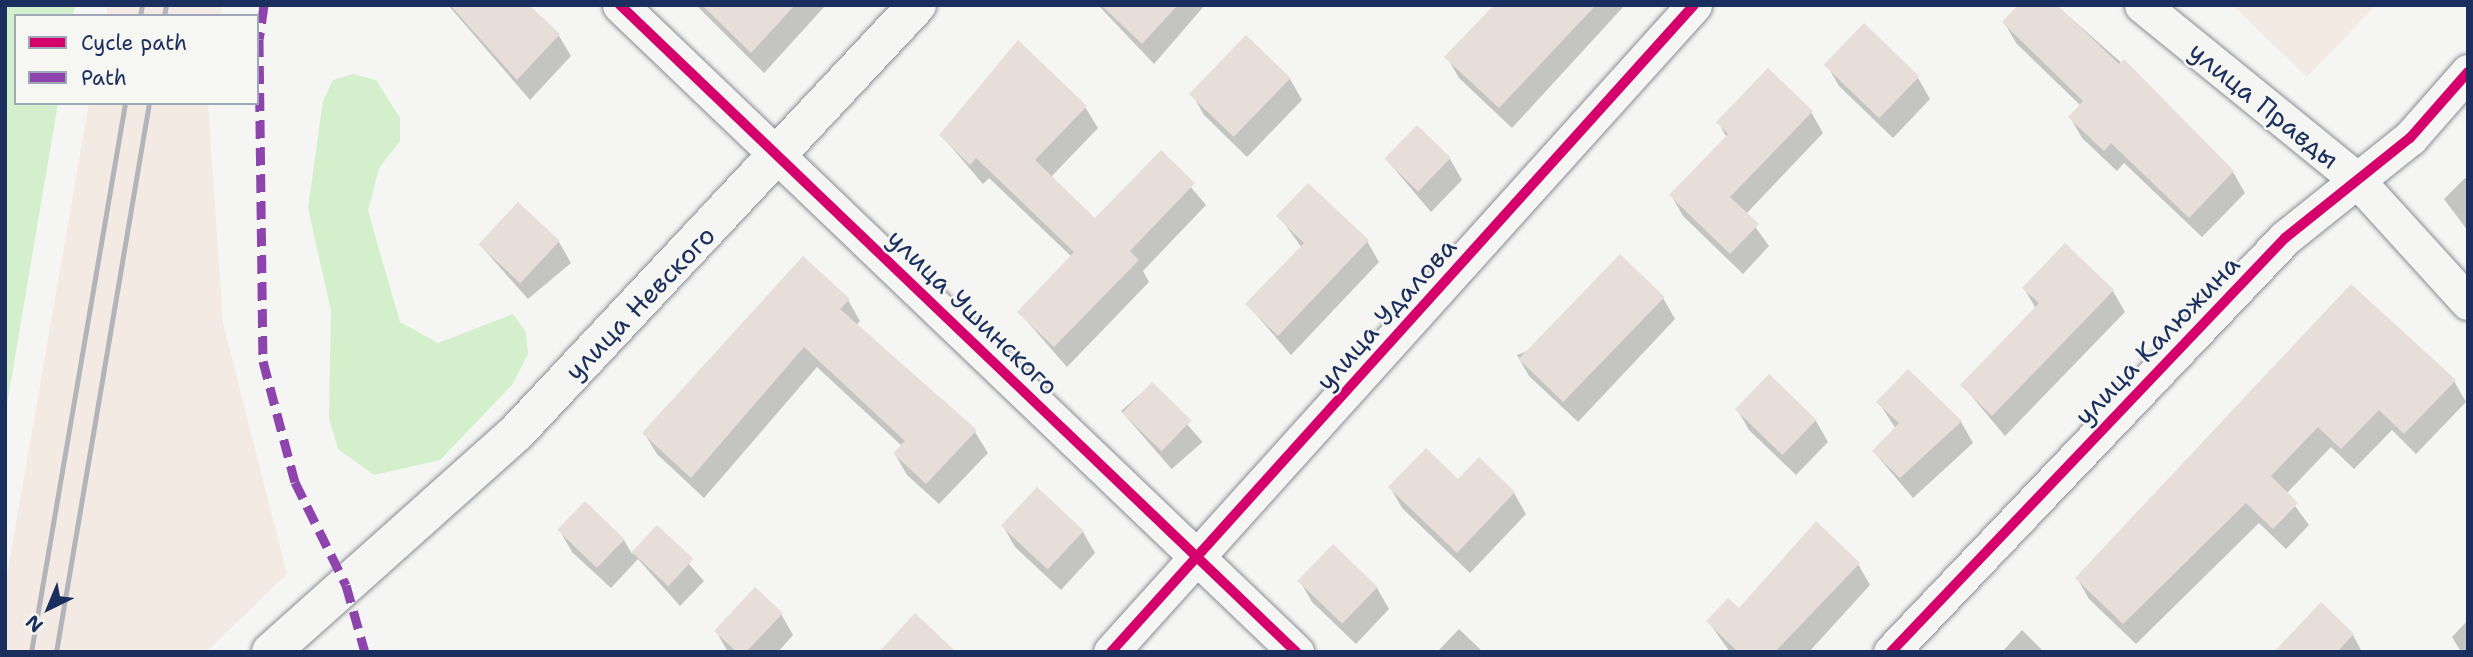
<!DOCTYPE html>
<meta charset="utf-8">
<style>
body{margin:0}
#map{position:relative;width:2473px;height:657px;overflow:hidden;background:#f5f5f3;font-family:"Shantell Sans",sans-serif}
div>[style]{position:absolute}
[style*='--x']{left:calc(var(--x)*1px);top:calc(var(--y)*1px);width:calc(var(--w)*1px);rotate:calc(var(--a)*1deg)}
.built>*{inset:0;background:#f3eae4;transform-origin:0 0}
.green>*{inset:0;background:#d4efcb}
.shadow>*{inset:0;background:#0003;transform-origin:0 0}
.building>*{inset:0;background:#e8ded9;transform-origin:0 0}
.roads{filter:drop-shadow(0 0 2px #898d95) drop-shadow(0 0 2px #898d95)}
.street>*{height:35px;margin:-17.5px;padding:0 17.5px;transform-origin:17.5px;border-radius:17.5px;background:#f5f5f3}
.secondary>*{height:38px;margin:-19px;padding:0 19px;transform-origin:19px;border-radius:19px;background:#f5f5f3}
.rail>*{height:5px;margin:-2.5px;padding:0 2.5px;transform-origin:2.5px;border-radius:2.5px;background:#b2b4b9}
.quiet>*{height:9px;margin-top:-4.5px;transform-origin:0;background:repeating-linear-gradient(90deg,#8e44ad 0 18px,transparent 0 27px)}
.cycleway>*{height:10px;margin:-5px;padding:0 5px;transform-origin:5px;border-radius:5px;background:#d6006c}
span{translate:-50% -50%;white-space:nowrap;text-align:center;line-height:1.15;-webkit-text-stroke:5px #f6f6f2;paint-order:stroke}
.street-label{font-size:26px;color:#1b2f5e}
.frame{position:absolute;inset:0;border:7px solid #1b2f5e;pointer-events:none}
.legend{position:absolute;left:14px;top:14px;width:245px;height:91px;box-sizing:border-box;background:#f6f6f2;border:2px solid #9ea6b7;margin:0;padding:9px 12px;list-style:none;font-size:21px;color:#1b2f5e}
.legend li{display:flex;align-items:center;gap:14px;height:35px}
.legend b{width:35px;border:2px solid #9ea6b7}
.north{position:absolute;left:14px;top:573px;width:70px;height:70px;-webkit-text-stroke:5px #f6f6f2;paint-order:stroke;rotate:223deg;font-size:19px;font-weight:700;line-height:28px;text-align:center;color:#1b2f5e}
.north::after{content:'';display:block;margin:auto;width:24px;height:32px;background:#1b2f5e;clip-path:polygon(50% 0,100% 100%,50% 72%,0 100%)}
</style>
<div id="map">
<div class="built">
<i style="left:107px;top:5px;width:115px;height:11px"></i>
<i style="clip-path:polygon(2232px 5px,2376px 5px,2307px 77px)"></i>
<i style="clip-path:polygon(89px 103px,208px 103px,223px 323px,287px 574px,206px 652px,5px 652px,5px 587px)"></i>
</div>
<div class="green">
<i style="clip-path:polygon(5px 5px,75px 5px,73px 16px,16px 16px,16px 103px,58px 103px,5px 416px)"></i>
<i style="clip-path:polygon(353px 74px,376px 80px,400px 118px,400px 141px,379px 168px,368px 211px,400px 322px,438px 343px,513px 314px,526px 332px,528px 354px,512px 385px,440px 460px,374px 475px,338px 449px,329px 418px,331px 311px,308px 208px,323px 101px,333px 80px)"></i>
</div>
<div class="shadow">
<i style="clip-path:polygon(448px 5px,525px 5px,559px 36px,571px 56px,530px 100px)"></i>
<i style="clip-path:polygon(696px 5px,826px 5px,764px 73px)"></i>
<i style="clip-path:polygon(1098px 5px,1205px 5px,1154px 64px)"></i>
<i style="clip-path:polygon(1497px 5px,1625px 5px,1512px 128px,1459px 78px,1447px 57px)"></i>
<i style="clip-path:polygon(2056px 5px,2158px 95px,2233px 172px,2245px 193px,2202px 237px,2124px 163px,2117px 171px,2082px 138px,2070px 117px,2081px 106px,2016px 43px,2004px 22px)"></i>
<i style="clip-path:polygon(1827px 65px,1918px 78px,1930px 99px,1893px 138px,1839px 86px)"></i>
<i style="clip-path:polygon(1290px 79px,1302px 100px,1247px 157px,1204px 115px,1192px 94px)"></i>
<i style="clip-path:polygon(1085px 107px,1098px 128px,1050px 178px,1095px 221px,1161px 152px,1206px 205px,1143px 271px,1149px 282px,1067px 367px,1019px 312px,1072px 257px,989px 178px,983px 184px,941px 135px)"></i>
<i style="clip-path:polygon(1811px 112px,1823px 133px,1746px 214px,1769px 246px,1743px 274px,1683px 216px,1671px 195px,1727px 138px,1718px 122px)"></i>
<i style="clip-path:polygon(1386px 159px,1450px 159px,1462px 180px,1431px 212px)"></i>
<i style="clip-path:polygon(2465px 178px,2468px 181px,2468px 231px,2444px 199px)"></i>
<i style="clip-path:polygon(518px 204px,559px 242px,571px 263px,528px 299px,480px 245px)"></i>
<i style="clip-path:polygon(1279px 216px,1367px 241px,1379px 262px,1291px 355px,1248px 305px,1302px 248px)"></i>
<i style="clip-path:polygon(2065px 246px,2113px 291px,2125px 312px,2005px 436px,1963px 386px,2036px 309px,2024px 288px)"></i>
<i style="clip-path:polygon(2351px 286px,2454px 381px,2466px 402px,2416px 454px,2392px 430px,2354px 469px,2331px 447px,2286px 494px,2309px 525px,2286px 549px,2259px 523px,2136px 644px,2089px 599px,2077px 578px)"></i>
<i style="clip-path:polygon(1663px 298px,1675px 319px,1578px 422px,1529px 376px,1517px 355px)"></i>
<i style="clip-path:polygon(848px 300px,860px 321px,856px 325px,975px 432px,988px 453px,939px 504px,907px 475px,895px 454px,902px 446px,817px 367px,704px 498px,657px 454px,644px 433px)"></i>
<i style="clip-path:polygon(1908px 372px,1961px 422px,1973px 443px,1913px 498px,1874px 452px,1896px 429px,1879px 403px)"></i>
<i style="left:1152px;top:384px;width:77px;height:41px;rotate:49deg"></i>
<i style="clip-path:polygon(1737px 409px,1816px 421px,1828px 442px,1796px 475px,1749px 430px)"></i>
<i style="clip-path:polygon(1390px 487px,1514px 493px,1526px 514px,1470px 573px,1402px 508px)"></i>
<i style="clip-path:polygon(1037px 490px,1083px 532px,1095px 553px,1061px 590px,1015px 547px,1003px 526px)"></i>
<i style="clip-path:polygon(657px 528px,704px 581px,680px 606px,638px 559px,611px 588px,572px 552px,560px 531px,624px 540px,632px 554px)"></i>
<i style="clip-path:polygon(1858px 564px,1870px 585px,1809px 652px,1730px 652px,1708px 621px)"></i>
<i style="clip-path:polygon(1300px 581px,1377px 588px,1389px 609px,1356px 644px,1312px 602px)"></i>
<i style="clip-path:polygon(781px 614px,793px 635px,778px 652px,728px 652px,716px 631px)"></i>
<i style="clip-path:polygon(2468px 620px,2468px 652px,2461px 652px,2452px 637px)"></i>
<i style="clip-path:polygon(1459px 629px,1483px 652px,1437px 652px)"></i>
<i style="clip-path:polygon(2022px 630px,2044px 652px,2002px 652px)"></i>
<i style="clip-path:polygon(2353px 635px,2362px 652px,2289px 652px)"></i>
</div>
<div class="building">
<i style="clip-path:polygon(450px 5px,529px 5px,560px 34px,517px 80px)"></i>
<i style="clip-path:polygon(702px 5px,795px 5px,751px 53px)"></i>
<i style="clip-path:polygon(1101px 5px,1178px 5px,1142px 44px)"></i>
<i style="clip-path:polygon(1494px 5px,1596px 5px,1499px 108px,1444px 57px)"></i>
<i style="clip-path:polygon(2018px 5px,2057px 5px,2119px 64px,2124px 59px,2234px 171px,2189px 218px,2111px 143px,2104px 151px,2068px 117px,2083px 101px,2002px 22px)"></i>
<i style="left:1864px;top:23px;width:77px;height:58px;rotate:44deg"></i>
<i style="left:1246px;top:35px;width:62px;height:82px;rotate:44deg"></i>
<i style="clip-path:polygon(1018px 40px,1087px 106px,1035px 160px,1095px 218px,1161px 150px,1195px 183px,1130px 251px,1139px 260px,1054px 347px,1017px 312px,1074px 252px,976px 158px,970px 165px,939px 135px)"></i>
<i style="clip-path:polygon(1768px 68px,1813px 111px,1730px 197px,1759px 224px,1730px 254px,1669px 195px,1728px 134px,1716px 122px)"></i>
<i style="left:1417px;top:125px;width:47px;height:47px;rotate:44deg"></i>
<i style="clip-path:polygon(1308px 183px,1369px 240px,1278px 336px,1245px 304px,1304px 243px,1276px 216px)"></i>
<i style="left:518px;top:202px;width:57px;height:58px;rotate:43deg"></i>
<i style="clip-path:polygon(2065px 243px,2114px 290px,1992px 416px,1960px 385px,2039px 303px,2022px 288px)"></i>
<i style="left:1620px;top:254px;width:62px;height:146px;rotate:44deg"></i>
<i style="clip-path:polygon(803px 256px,850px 299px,840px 309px,977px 430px,926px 484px,893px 453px,905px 441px,804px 347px,691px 478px,642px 433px)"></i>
<i style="clip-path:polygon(2351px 284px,2456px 380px,2404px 434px,2379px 410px,2341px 449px,2318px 427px,2271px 476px,2298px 503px,2273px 529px,2246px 503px,2123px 624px,2075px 578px)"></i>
<i style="clip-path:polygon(1908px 369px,1962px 421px,1900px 478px,1872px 451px,1899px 423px,1876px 402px)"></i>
<i style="left:1769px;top:374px;width:66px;height:49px;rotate:44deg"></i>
<i style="left:1152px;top:382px;width:55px;height:43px;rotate:44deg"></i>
<i style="clip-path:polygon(1426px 448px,1458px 479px,1479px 457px,1515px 492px,1457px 553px,1388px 487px)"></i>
<i style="left:1037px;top:487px;width:64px;height:53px;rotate:43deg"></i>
<i style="left:585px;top:501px;width:55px;height:40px;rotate:44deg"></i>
<i style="clip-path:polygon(1816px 521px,1860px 563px,1775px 652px,1738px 652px,1706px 621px,1728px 598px,1739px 608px)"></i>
<i style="left:657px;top:525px;width:50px;height:37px;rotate:43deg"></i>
<i style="left:1333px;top:544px;width:62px;height:51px;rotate:44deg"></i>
<i style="clip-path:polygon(755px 587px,783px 613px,746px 652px,737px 652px,714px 631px)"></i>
<i style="clip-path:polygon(2321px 602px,2354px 634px,2337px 652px,2274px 652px)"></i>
<i style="clip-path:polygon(915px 613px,956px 652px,879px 652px)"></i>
</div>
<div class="roads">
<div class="street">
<i style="--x:620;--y:5;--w:936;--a:43.74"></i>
<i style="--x:2142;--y:5;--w:274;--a:39.1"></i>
<i style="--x:2355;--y:178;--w:168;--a:47.7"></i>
<i style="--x:1111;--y:652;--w:871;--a:-47.98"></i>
<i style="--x:1891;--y:652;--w:572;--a:-46.42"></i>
<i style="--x:2285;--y:238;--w:160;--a:-38.7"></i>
<i style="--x:2410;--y:138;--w:88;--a:-48.7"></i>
</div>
<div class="secondary">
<i style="--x:271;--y:652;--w:330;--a:-41.8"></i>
<i style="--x:517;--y:432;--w:585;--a:-46.87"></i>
</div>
</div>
<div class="rail">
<i style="--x:140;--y:16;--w:11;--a:-80"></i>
<i style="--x:164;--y:16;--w:11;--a:-80"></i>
<i style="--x:31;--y:652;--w:557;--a:-80.28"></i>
<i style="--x:56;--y:652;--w:557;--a:-80.39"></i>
</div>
<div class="quiet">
<i style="--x:264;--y:5;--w:34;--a:98"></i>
<i style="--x:259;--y:39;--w:322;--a:89.3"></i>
<i style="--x:263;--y:361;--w:125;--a:75.2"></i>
<i style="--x:295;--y:482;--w:115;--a:63.7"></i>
<i style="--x:346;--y:585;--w:70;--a:74.2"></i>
</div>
<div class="cycleway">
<i style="--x:620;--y:5;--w:936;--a:43.74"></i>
<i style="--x:1111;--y:652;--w:871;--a:-47.98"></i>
<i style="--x:1891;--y:652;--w:572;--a:-46.42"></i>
<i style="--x:2285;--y:238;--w:160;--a:-38.7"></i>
<i style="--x:2410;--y:138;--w:88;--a:-48.7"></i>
</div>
<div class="street-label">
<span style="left:2264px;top:105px;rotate:39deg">улица Правды</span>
<span style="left:640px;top:303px;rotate:-46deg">улица Невского</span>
<span style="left:973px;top:312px;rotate:44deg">улица Ушинского</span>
<span style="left:1386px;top:314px;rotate:-48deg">улица Удалова</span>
<span style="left:2157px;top:340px;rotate:-46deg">улица Калюжина</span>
</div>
<div class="frame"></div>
<ul class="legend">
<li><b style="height:9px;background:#d6006c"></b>Cycle path</li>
<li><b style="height:9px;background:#8e44ad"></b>Path</li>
</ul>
<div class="north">N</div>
</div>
